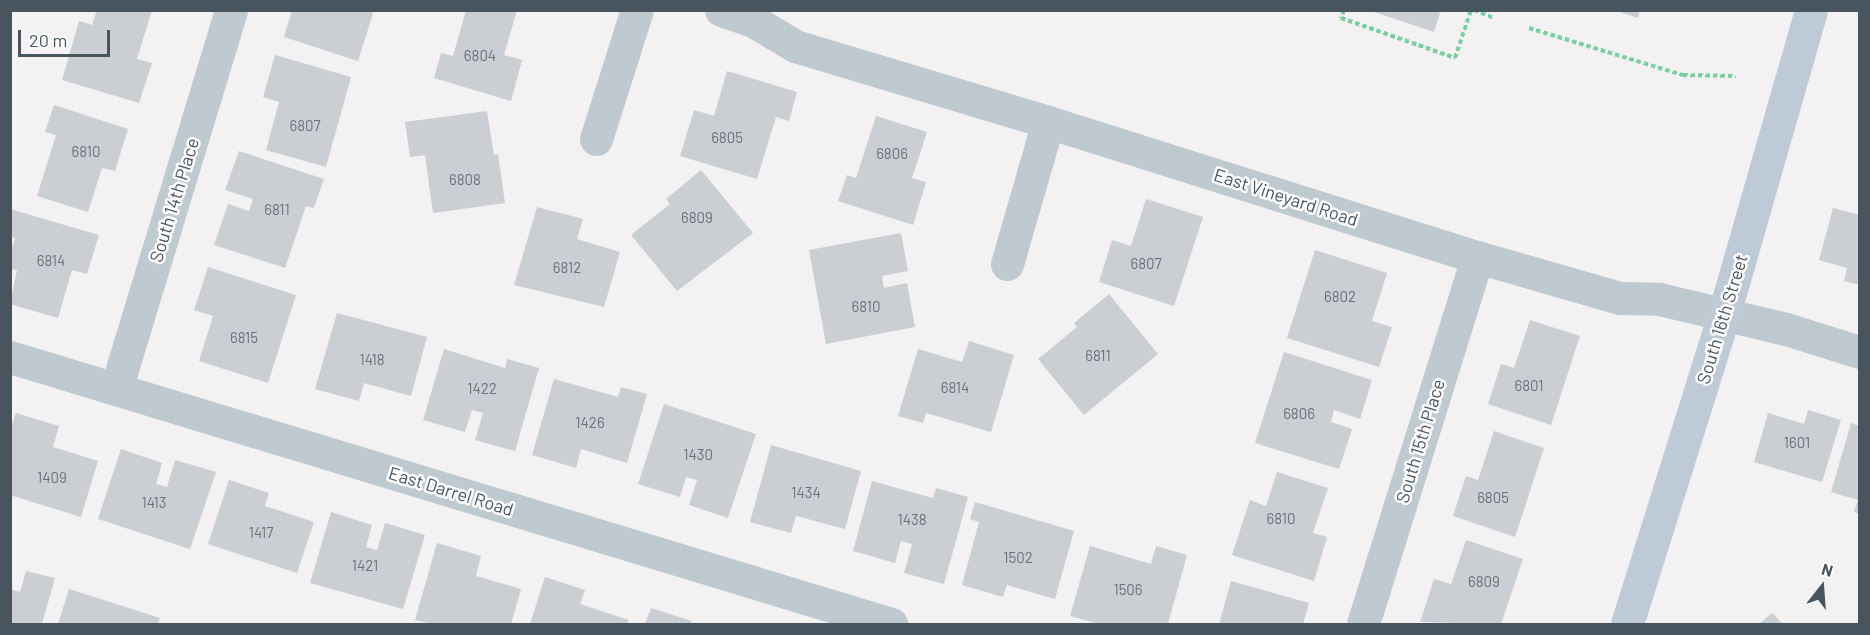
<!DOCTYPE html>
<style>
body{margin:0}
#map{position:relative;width:1870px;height:635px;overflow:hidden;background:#f3f1f1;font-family:Barlow,sans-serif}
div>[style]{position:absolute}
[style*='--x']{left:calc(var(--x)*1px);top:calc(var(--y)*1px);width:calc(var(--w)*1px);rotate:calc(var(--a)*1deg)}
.building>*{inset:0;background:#cbced3}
.path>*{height:4px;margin-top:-2px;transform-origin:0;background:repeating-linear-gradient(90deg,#76d0a0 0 4.5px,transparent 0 7.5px)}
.street>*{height:33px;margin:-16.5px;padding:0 16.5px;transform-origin:16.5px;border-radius:16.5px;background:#bec9d0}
.secondary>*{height:33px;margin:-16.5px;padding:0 16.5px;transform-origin:16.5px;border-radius:16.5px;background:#becad5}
span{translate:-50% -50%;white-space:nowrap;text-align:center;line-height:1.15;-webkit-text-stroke:5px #fff;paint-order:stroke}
.number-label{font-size:15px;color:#69737c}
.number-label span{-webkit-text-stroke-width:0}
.street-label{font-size:18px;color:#48555f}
.frame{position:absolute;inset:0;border:12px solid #48555f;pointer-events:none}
.north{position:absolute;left:1792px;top:557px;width:60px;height:60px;-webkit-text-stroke:4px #fff;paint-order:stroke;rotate:17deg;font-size:16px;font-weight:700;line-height:24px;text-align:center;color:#48555f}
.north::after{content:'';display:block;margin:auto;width:21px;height:27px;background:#48555f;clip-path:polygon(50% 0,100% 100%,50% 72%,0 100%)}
.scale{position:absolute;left:18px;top:30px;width:92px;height:27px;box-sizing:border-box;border:3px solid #48555f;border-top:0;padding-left:8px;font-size:18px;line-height:21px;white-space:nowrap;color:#48555f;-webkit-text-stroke:4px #fff;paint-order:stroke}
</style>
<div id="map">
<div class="building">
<i style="clip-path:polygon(97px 10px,152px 10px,137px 59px,152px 63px,139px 103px,62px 80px,79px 21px,92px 25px)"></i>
<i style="clip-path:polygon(292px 10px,374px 10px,358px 61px,284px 37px)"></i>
<i style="clip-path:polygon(466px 10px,517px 10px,504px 55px,522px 60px,511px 101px,434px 78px,441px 53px,453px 56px)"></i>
<i style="clip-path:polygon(1368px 10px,1441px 10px,1434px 32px)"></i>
<i style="clip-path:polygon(1614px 10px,1640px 10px,1638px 18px)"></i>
<i style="clip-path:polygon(275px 55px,351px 77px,326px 167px,266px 150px,279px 102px,263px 97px)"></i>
<i style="clip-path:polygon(727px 71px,797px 92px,789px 121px,776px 117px,757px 179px,680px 156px,694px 110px,714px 116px)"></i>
<i style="clip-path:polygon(54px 105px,128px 129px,115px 171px,102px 168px,88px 212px,37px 196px,56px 135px,45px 132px)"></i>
<i style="clip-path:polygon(487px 111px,494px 155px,498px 154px,505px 203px,433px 213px,425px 155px,410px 157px,405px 122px)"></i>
<i style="clip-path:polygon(876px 116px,927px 132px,912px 178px,926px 182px,913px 225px,838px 201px,847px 175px,856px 178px)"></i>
<i style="clip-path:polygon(239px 151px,324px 179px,314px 208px,306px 206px,285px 268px,214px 245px,228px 204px,249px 211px,253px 199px,225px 190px)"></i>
<i style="clip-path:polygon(701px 170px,753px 233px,677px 291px,631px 235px,670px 204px,666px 199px)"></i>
<i style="clip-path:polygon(1146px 199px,1203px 217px,1174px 306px,1099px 282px,1112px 240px,1131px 246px)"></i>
<i style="clip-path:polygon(537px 207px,583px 219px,577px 239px,620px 252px,604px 307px,514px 285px)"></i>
<i style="clip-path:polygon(1833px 208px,1860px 215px,1860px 285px,1844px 281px,1847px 268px,1819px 260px)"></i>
<i style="clip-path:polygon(10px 209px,99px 235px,87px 274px,72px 270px,58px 318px,10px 304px,17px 270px,10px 269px,10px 254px,15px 238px,10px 236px)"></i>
<i style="clip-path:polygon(901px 233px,908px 271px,882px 276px,884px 288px,907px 283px,915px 327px,826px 344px,809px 250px)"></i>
<i style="clip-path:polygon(1315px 250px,1387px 273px,1372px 321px,1392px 327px,1379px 367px,1287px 338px)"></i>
<i style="clip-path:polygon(208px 267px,296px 295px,268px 383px,199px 361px,213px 316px,194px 310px)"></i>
<i style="clip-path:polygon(1109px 294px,1158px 354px,1084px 415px,1038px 359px,1077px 327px,1074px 323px)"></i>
<i style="clip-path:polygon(337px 313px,427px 337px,411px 396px,364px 383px,359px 401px,315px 389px)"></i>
<i style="clip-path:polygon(1530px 320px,1580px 336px,1551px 425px,1488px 404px,1501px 364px,1514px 368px)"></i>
<i style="clip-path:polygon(969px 341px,1014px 355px,991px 432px,926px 413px,923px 423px,898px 416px,918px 349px,962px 362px)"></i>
<i style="clip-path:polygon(444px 349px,505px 368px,507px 359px,539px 368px,515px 451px,475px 440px,483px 413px,472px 410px,465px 432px,423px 420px)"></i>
<i style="clip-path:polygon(1284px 352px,1372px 380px,1360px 419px,1334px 410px,1331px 422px,1352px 429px,1339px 469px,1255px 443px)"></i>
<i style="clip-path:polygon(554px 379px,618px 397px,621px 387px,647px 394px,627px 463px,581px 449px,576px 468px,532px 455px)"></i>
<i style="clip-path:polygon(664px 404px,756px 434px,728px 518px,689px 505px,697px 480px,686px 477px,680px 497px,638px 484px)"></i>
<i style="clip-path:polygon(1808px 410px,1841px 420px,1822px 482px,1754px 462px,1768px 413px,1804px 424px)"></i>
<i style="clip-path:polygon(16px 413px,59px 426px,53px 447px,98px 461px,81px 517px,10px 495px,10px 430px)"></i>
<i style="clip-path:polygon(1851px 423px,1860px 426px,1860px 514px,1854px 512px,1858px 500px,1831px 492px)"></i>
<i style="clip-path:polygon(1494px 431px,1544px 448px,1515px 537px,1453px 516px,1466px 476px,1478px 480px)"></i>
<i style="clip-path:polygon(771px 445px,861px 471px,845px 529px,796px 516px,791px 533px,750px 522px)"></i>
<i style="clip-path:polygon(121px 449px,162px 463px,156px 484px,167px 487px,175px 460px,216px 472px,190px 549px,98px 519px)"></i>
<i style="clip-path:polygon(1277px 472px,1328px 488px,1313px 533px,1327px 537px,1314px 581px,1232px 555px,1250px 500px,1266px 506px)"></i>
<i style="clip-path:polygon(229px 480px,269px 493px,265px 506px,314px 522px,297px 573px,208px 544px)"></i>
<i style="clip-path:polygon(872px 481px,933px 498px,936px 488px,968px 497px,944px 584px,904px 573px,912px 544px,901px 541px,895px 563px,853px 551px)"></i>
<i style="clip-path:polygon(975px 502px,1074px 531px,1055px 599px,1007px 585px,1003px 597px,962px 585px,979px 522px,970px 519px)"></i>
<i style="clip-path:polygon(331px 512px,372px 525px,366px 547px,377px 550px,385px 523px,425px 535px,403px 609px,310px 583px)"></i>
<i style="clip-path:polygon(1466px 540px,1523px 559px,1501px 624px,1420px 622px,1434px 579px,1451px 584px)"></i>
<i style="clip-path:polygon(437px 543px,481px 556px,476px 576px,521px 589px,511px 624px,433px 624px,415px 620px)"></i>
<i style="clip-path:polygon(1090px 546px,1151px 564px,1156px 546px,1187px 555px,1168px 624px,1100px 624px,1070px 616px)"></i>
<i style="clip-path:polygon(26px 571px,55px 578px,42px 624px,10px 624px,10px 589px,20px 592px)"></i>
<i style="clip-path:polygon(545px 577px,585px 590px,580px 604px,629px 620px,627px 624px,530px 624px)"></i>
<i style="clip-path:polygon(1231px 581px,1309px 603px,1303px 624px,1219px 624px)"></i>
<i style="clip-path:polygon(69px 589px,160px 618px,158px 624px,58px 624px)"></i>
<i style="clip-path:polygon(651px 608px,692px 621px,690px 624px,645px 624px)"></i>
<i style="clip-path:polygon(1772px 613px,1783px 624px,1759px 624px)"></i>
</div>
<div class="path">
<i style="--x:1344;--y:10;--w:9;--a:111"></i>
<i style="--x:1341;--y:18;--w:121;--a:19.3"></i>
<i style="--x:1455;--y:58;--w:51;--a:-71.6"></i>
<i style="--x:1474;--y:10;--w:22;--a:22"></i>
<i style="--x:1529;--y:28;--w:161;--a:17"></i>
<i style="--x:1683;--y:75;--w:53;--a:1.1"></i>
</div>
<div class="street">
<i style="--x:721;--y:10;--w:36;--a:19"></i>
<i style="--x:755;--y:22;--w:47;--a:31"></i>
<i style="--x:795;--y:46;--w:264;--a:16.7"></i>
<i style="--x:1048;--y:122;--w:450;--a:17.5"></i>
<i style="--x:1477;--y:257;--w:149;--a:16"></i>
<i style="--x:1620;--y:298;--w:39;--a:1"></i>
<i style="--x:1659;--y:299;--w:130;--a:13.3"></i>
<i style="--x:1786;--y:329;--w:77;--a:17.3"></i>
<i style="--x:596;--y:139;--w:135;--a:-72.4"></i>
<i style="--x:1007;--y:264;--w:148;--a:-73.9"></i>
<i style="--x:10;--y:357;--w:921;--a:16.86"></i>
<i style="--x:116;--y:389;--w:396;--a:-73.1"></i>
<i style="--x:1363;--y:624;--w:384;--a:-72.7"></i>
</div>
<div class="secondary">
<i style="--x:1627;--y:624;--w:325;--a:-72.6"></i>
<i style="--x:1724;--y:314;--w:316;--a:-74"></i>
</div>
<div class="number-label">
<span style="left:480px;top:56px">6804</span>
<span style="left:305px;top:126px">6807</span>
<span style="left:727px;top:138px">6805</span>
<span style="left:86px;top:152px">6810</span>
<span style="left:892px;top:154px">6806</span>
<span style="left:465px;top:180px">6808</span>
<span style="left:277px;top:210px">6811</span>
<span style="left:697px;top:218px">6809</span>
<span style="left:51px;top:261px">6814</span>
<span style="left:1146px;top:264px">6807</span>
<span style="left:567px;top:268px">6812</span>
<span style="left:1340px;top:297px">6802</span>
<span style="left:866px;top:307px">6810</span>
<span style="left:244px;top:338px">6815</span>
<span style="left:1098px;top:356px">6811</span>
<span style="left:372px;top:360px">1418</span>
<span style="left:1529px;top:386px">6801</span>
<span style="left:955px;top:388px">6814</span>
<span style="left:482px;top:389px">1422</span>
<span style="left:1299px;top:414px">6806</span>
<span style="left:590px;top:423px">1426</span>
<span style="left:1797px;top:443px">1601</span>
<span style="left:698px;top:455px">1430</span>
<span style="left:52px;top:478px">1409</span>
<span style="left:806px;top:493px">1434</span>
<span style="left:1493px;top:498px">6805</span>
<span style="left:154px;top:503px">1413</span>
<span style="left:1281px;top:519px">6810</span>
<span style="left:912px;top:520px">1438</span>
<span style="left:261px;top:533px">1417</span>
<span style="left:1018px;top:558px">1502</span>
<span style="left:365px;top:566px">1421</span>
<span style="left:1484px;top:582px">6809</span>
<span style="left:1128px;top:590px">1506</span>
</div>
<div class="street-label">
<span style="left:1286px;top:197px;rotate:18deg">East Vineyard Road</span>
<span style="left:174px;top:200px;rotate:-73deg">South 14th Place</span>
<span style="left:1722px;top:319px;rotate:-73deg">South 16th Street</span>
<span style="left:1420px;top:441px;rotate:-73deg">South 15th Place</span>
<span style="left:451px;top:491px;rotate:17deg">East Darrel Road</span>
</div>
<div class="frame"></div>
<div class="north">N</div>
<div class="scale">20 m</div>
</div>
